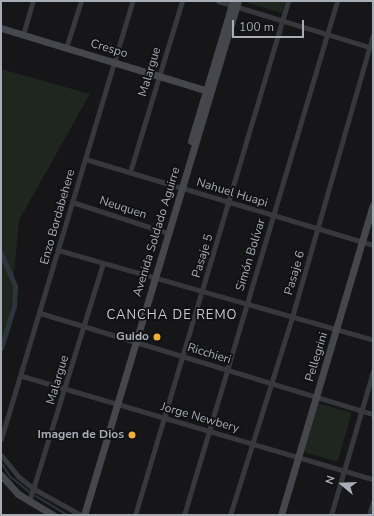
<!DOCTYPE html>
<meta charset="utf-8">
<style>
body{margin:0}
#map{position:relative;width:374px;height:516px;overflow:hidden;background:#161618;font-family:"Nunito Sans",sans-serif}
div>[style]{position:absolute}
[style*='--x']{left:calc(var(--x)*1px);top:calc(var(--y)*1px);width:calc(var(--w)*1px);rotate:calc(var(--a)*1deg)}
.green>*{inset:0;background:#1e261f;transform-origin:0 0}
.stream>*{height:1.5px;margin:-0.75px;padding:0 0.75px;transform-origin:0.75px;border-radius:0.75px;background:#2c353c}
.canal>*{height:5px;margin:-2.5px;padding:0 2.5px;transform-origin:2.5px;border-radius:2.5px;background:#2c353c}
.street>*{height:5px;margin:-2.5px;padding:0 2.5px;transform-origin:2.5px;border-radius:2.5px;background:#37383d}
.secondary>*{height:7px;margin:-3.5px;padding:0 3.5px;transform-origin:3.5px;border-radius:3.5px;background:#45474d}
.dots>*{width:11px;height:11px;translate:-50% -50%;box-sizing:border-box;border:2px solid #111113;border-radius:50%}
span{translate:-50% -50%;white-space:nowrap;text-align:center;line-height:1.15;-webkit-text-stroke:3.5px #111113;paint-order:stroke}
.street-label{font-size:12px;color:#a8adb8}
.poi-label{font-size:12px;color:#a8adb8;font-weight:700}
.right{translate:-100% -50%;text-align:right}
.neighbourhood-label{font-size:13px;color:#c9ccd4;letter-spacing:1px}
.frame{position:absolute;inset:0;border:2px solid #a8adb8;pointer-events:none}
.north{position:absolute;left:322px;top:464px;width:40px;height:40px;-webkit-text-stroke:3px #111113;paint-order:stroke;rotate:289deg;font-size:11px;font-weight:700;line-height:16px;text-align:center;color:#a8adb8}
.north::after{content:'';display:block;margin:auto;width:14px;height:18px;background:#a8adb8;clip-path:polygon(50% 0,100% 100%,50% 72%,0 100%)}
.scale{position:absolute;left:232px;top:20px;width:72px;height:18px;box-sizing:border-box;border:2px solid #a8adb8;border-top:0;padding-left:5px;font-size:12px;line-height:14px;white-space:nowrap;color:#a8adb8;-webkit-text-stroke:3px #111113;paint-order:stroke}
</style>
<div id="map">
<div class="green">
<i style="clip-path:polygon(242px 1px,285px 1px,282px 13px)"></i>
<i style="clip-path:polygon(1px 69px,90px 94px,19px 220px,10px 317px,1px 348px)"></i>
<i style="left:318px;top:403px;width:35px;height:51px;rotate:16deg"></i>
</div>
<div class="stream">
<i style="--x:1;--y:462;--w:17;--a:57"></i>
<i style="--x:10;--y:476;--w:27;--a:39"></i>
<i style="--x:36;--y:496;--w:37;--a:31"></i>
</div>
<div class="canal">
<i style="--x:1;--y:253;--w:36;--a:67"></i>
<i style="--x:15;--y:286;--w:20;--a:93"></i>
<i style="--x:14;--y:306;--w:44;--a:107.2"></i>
</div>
<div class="street">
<i style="--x:218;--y:1;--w:162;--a:16.9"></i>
<i style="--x:23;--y:35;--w:35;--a:-74"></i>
<i style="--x:66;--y:48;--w:49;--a:-72.3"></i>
<i style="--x:85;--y:159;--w:301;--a:16.6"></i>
<i style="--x:130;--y:172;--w:179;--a:-73.1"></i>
<i style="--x:72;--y:202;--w:101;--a:17.9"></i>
<i style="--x:58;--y:250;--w:328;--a:15.9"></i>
<i style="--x:40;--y:313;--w:348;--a:16.9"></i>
<i style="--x:22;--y:376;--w:366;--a:16.4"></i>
<i style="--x:1;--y:439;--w:457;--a:-73.3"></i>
<i style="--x:1;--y:455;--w:28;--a:51"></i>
<i style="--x:19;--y:477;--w:19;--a:39"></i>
<i style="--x:34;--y:489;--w:54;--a:29"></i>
<i style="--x:29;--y:502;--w:250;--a:-72.8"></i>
<i style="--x:135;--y:515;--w:536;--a:-73.42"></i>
<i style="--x:184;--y:515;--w:536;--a:-73.42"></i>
<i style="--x:230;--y:515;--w:207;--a:-72.6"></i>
<i style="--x:292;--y:317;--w:294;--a:-74"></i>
<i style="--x:331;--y:515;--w:150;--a:-73.7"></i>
<i style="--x:369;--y:515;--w:14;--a:-73"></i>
</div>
<div class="secondary">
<i style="--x:1;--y:28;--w:217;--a:16.9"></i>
<i style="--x:191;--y:141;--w:146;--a:-73.3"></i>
<i style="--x:1;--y:475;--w:25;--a:48"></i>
<i style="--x:18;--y:494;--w:41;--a:31"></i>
<i style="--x:84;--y:515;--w:537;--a:-73.32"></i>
<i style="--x:281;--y:515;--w:323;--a:-73.5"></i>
</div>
<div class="dots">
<i style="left:157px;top:337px;background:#f2b134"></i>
<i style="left:132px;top:435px;background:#f2b134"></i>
</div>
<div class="street-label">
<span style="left:109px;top:49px;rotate:17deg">Crespo</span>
<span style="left:150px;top:72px;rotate:-73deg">Malargue</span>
<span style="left:232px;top:193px;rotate:17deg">Nahuel Huapi</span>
<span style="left:123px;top:208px;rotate:18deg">Neuquen</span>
<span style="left:58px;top:217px;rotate:-74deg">Enzo Bordabehere</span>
<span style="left:157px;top:232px;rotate:-73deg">Avenida Soldado Aguirre</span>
<span style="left:251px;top:255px;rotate:-73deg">Simón Bolívar</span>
<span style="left:203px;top:256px;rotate:-73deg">Pasaje 5</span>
<span style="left:295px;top:273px;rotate:-74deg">Pasaje 6</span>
<span style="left:209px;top:354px;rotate:17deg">Ricchieri</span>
<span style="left:317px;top:357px;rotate:-73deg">Pellegrini</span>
<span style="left:58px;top:380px;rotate:-73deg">Malargue</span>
<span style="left:200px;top:418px;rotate:16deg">Jorge Newbery</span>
</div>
<div class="poi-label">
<span class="right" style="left:149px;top:337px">Guido</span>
<span class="right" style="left:124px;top:435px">Imagen de Dios</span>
</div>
<div class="neighbourhood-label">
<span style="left:172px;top:315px">CANCHA DE REMO</span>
</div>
<div class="frame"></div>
<div class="north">N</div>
<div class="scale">100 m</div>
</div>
